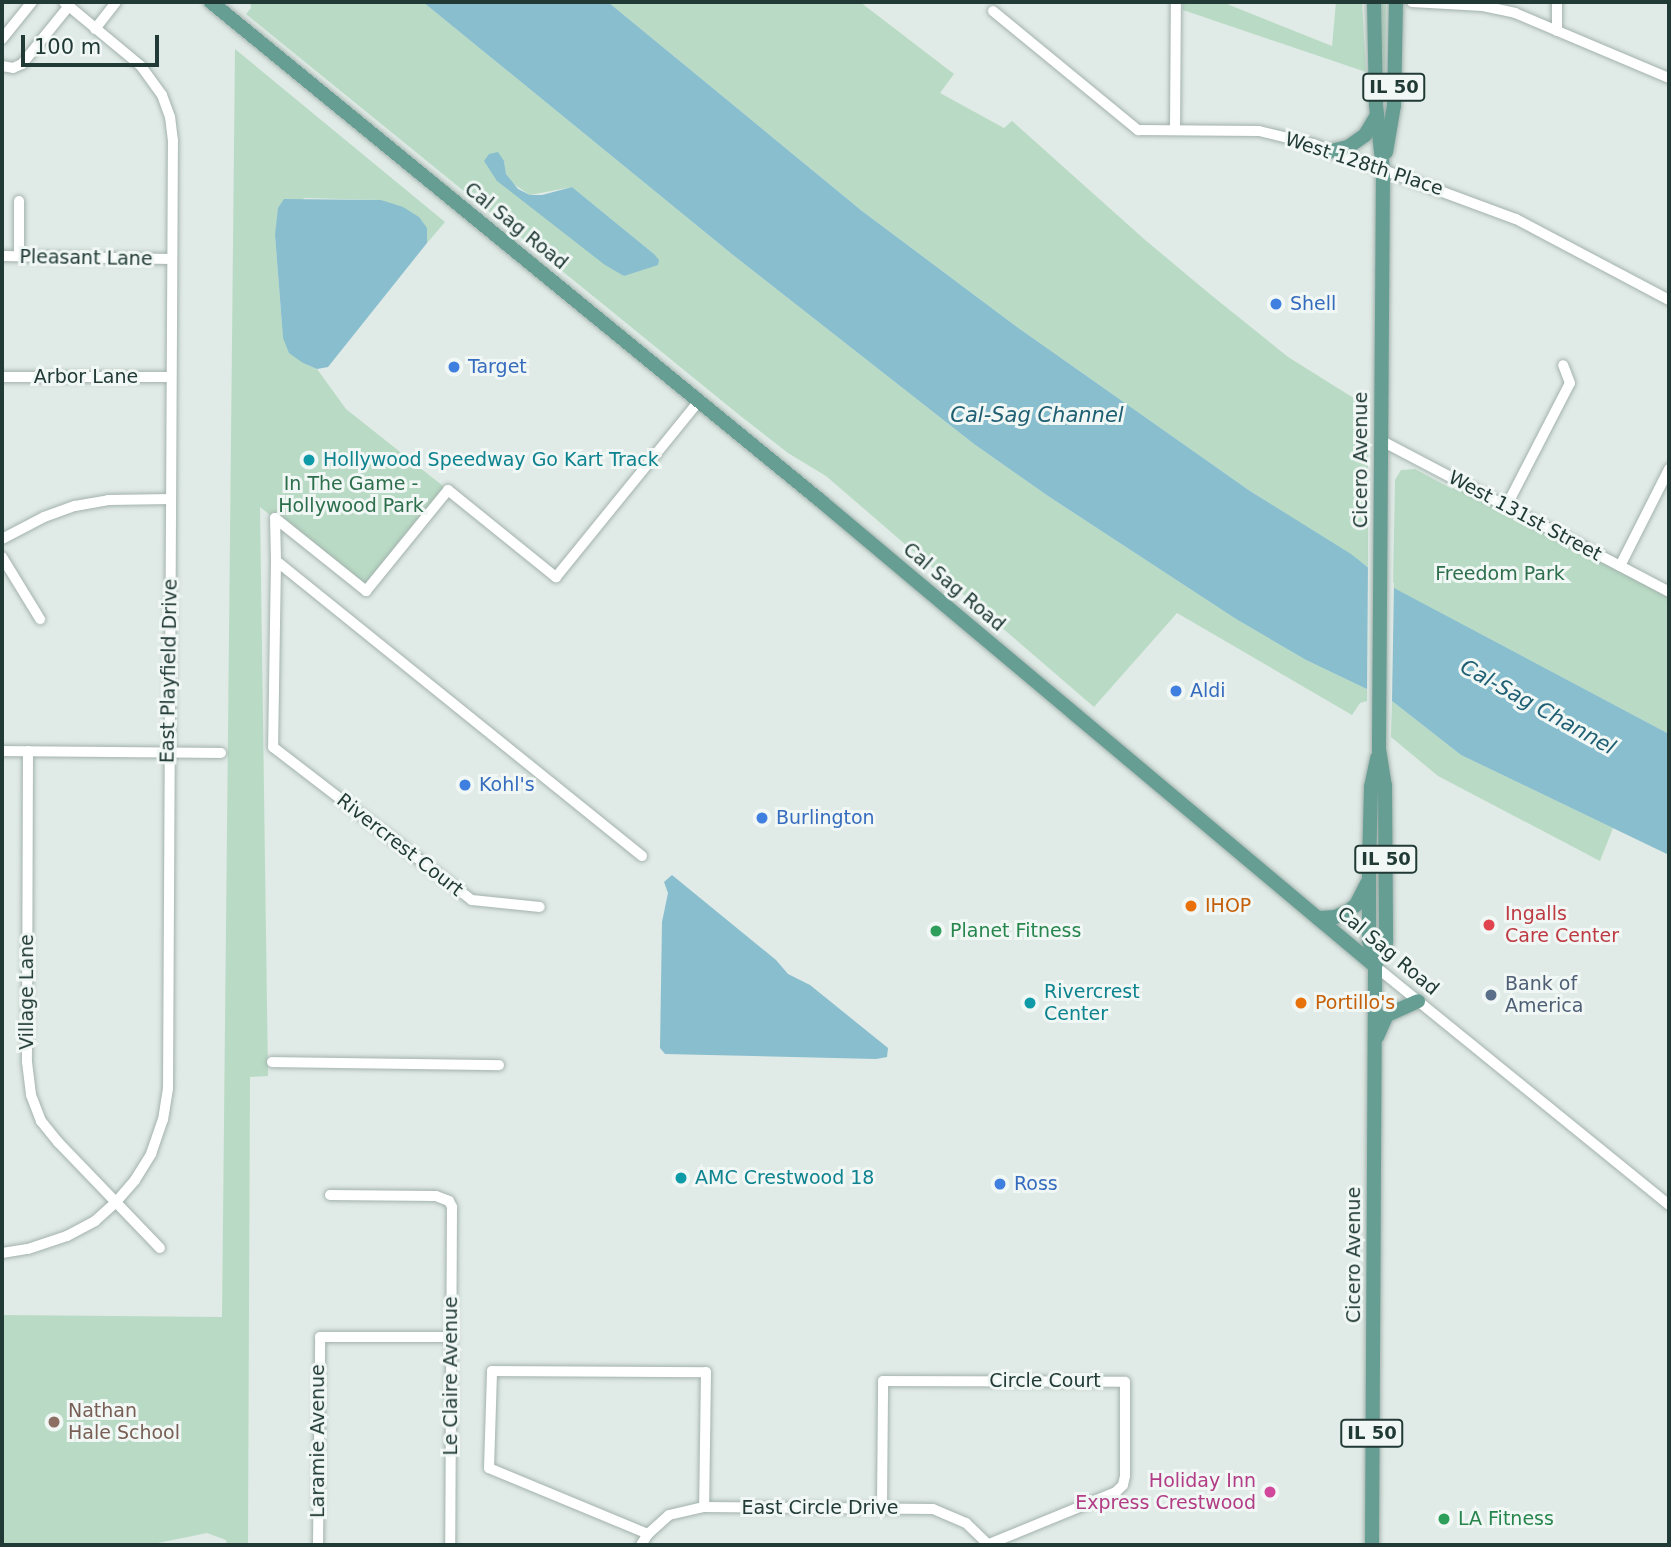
<!DOCTYPE html>
<style>
body{margin:0}
#map{position:relative;width:1671px;height:1547px;overflow:hidden;background:#e0eae6;font-family:"DejaVu Sans",sans-serif}
div>[style]{position:absolute}
[style*='--x']{left:calc(var(--x)*1px);top:calc(var(--y)*1px);width:calc(var(--w)*1px);rotate:calc(var(--a)*1deg)}
.green>*{inset:0;background:#b9dbc5}
.water>*{inset:0;background:#89bece}
.pier>*{inset:0;background:#e0eae6}
.roads{filter:drop-shadow(0 0 2px #a3b2ad) drop-shadow(0 0 2px #a3b2ad)}
.minor>*{height:10px;margin:-5px;padding:0 5px;transform-origin:5px;border-radius:5px;background:#fff}
.major>*{height:14px;margin:-7px;padding:0 7px;transform-origin:7px;border-radius:7px;background:#669e94}
.dots>*{width:19px;height:19px;translate:-50% -50%;box-sizing:border-box;border:4px solid #f0f7f4;border-radius:50%}
span{translate:-50% -50%;white-space:nowrap;text-align:center;line-height:1.15;-webkit-text-stroke:6px #f0f7f4;paint-order:stroke}
.shield-label span{padding:2px 5px;background:#f0f7f4;border:2px solid;border-radius:5px;-webkit-text-stroke-width:0}
.shield-label{font-size:18px;color:#213a35;font-weight:700}
.street-label{font-size:19px;color:#213a35}
.shop-label{font-size:19px;color:#366cbe}
.left{translate:0 -50%;text-align:left}
.culture-label{font-size:19px;color:#0d838f}
.park-label{font-size:19px;color:#2d6f4c}
.food-label{font-size:19px;color:#c56008}
.health-label{font-size:19px;color:#be3a42}
.leisure-label{font-size:19px;color:#27864d}
.service-label{font-size:19px;color:#4e5e75}
.education-label{font-size:19px;color:#785e54}
.hotel-label{font-size:19px;color:#b23c85}
.right{translate:-100% -50%;text-align:right}
.water-label{font-size:21px;color:#1e5f73;font-style:italic}
.frame{position:absolute;inset:0;border:4px solid #213a35;pointer-events:none}
.scale{position:absolute;left:21px;top:35px;width:138px;height:32px;box-sizing:border-box;border:4px solid #213a35;border-top:0;padding-left:9px;font-size:21px;line-height:24px;white-space:nowrap;color:#213a35;-webkit-text-stroke:5px #f0f7f4;paint-order:stroke}
</style>
<div id="map">
<div class="green">
<i style="clip-path:polygon(evenodd,250px 2px,423px 2px,733px 255px,974px 444px,1048px 496px,1236px 619px,1306px 660px,1367px 689px,1367px 701px,1360px 703px,1352px 715px,1177px 613px,1094px 707px,826px 476px,788px 453px,743px 418px,246px 14px,251px 8px,250px 2px,484px 161px,504px 161px,506px 174px,512px 183px,530px 195px,572px 187px,654px 254px,624px 276px,578px 243px,484px 161px)"></i>
<i style="clip-path:polygon(608px 2px,860px 2px,954px 74px,940px 93px,1004px 128px,1012px 121px,1144px 239px,1211px 295px,1288px 357px,1368px 407px,1368px 567px,1250px 491px,1017px 327px,862px 211px)"></i>
<i style="clip-path:polygon(1183px 2px,1222px 2px,1332px 46px,1336px 2px,1362px 2px,1366px 72px,1183px 10px)"></i>
<i style="clip-path:polygon(1378px 2px,1386px 2px,1385px 97px,1382px 97px)"></i>
<i style="clip-path:polygon(235px 49px,445px 222px,427px 243px,427px 228px,381px 200px,304px 198px,275px 235px,283px 338px,303px 363px,317px 369px,346px 409px,448px 490px,366px 591px,260px 507px,268px 1076px,250px 1077px,248px 1545px,227px 1545px,226px 1540px,207px 1533px,148px 1545px,2px 1545px,2px 1315px,222px 1317px)"></i>
<i style="clip-path:polygon(1415px 469px,1452px 489px,1457px 480px,1669px 597px,1669px 734px,1393px 588px,1395px 480px,1401px 470px)"></i>
<i style="clip-path:polygon(1392px 701px,1461px 755px,1613px 828px,1600px 861px,1438px 776px,1391px 737px)"></i>
</div>
<div class="water">
<i style="clip-path:polygon(423px 2px,608px 2px,862px 211px,1017px 327px,1250px 491px,1351px 554px,1394px 588px,1669px 734px,1669px 855px,1461px 755px,1392px 701px,1306px 660px,1236px 619px,1048px 496px,974px 444px,733px 255px)"></i>
<i style="clip-path:polygon(498px 152px,504px 161px,506px 174px,518px 189px,530px 195px,542px 195px,572px 187px,654px 254px,659px 260px,658px 265px,624px 276px,605px 265px,497px 181px,484px 161px,489px 154px)"></i>
<i style="clip-path:polygon(284px 199px,381px 200px,403px 207px,419px 217px,427px 228px,427px 243px,328px 367px,317px 369px,303px 363px,289px 353px,283px 338px,275px 235px,278px 208px)"></i>
<i style="clip-path:polygon(672px 875px,776px 960px,788px 974px,810px 985px,888px 1048px,887px 1057px,876px 1059px,665px 1054px,660px 1048px,662px 922px,668px 893px,664px 882px)"></i>
</div>
<div class="pier">
<i style="clip-path:polygon(1368px 563px,1394px 583px,1392px 701px,1384px 701px,1367px 693px)"></i>
</div>
<div class="roads">
<div class="minor">
<i style="--x:1412;--y:2;--w:71;--a:3.2"></i>
<i style="--x:1483;--y:6;--w:33;--a:12"></i>
<i style="--x:1515;--y:13;--w:167;--a:22.9"></i>
<i style="--x:993;--y:11;--w:188;--a:39.4"></i>
<i style="--x:1138;--y:130;--w:121;--a:0.5"></i>
<i style="--x:1259;--y:131;--w:56;--a:13.5"></i>
<i style="--x:1313;--y:144;--w:216;--a:20.3"></i>
<i style="--x:1516;--y:219;--w:173;--a:27.9"></i>
<i style="--x:95;--y:29;--w:34;--a:-52"></i>
<i style="--x:1557;--y:31;--w:29;--a:-90"></i>
<i style="--x:2;--y:39;--w:48;--a:-51"></i>
<i style="--x:2;--y:66;--w:11;--a:10"></i>
<i style="--x:13;--y:68;--w:10;--a:-24"></i>
<i style="--x:22;--y:64;--w:75;--a:-51"></i>
<i style="--x:1175;--y:130;--w:128;--a:-89.6"></i>
<i style="--x:2;--y:256;--w:169;--a:1"></i>
<i style="--x:19;--y:256;--w:55;--a:-90"></i>
<i style="--x:2;--y:377;--w:168;--a:0"></i>
<i style="--x:1380;--y:440;--w:327;--a:27.7"></i>
<i style="--x:1507;--y:505;--w:137;--a:-62.7"></i>
<i style="--x:1570;--y:383;--w:19;--a:-111"></i>
<i style="--x:2;--y:539;--w:47;--a:-27.6"></i>
<i style="--x:44;--y:517;--w:33;--a:-20"></i>
<i style="--x:75;--y:506;--w:34;--a:-10"></i>
<i style="--x:108;--y:500;--w:63;--a:-0.9"></i>
<i style="--x:2;--y:557;--w:73;--a:58.5"></i>
<i style="--x:276;--y:561;--w:186;--a:90.9"></i>
<i style="--x:273;--y:747;--w:251;--a:37.6"></i>
<i style="--x:472;--y:900;--w:68;--a:5.9"></i>
<i style="--x:1620;--y:566;--w:109;--a:-63.2"></i>
<i style="--x:2;--y:751;--w:219;--a:0.5"></i>
<i style="--x:28;--y:751;--w:311;--a:90.2"></i>
<i style="--x:27;--y:1062;--w:33;--a:83"></i>
<i style="--x:31;--y:1095;--w:28;--a:69"></i>
<i style="--x:41;--y:1121;--w:27;--a:51"></i>
<i style="--x:58;--y:1142;--w:147;--a:46.1"></i>
<i style="--x:642;--y:856;--w:470;--a:-141.1"></i>
<i style="--x:276;--y:561;--w:43;--a:-91.3"></i>
<i style="--x:275;--y:518;--w:117;--a:38.7"></i>
<i style="--x:366;--y:591;--w:130;--a:-50.9"></i>
<i style="--x:448;--y:490;--w:139;--a:38.9"></i>
<i style="--x:556;--y:577;--w:227;--a:-50.9"></i>
<i style="--x:1375;--y:966;--w:379;--a:39.1"></i>
<i style="--x:272;--y:1062;--w:227;--a:0.8"></i>
<i style="--x:330;--y:1195;--w:106;--a:0.5"></i>
<i style="--x:436;--y:1196;--w:14;--a:21"></i>
<i style="--x:449;--y:1201;--w:7;--a:63"></i>
<i style="--x:452;--y:1207;--w:338;--a:90.3"></i>
<i style="--x:2;--y:1253;--w:26;--a:-9"></i>
<i style="--x:28;--y:1249;--w:41;--a:-18.4"></i>
<i style="--x:67;--y:1236;--w:32;--a:-28"></i>
<i style="--x:95;--y:1221;--w:28;--a:-42"></i>
<i style="--x:116;--y:1202;--w:29;--a:-49"></i>
<i style="--x:135;--y:1180;--w:31;--a:-58"></i>
<i style="--x:151;--y:1154;--w:36;--a:-71"></i>
<i style="--x:163;--y:1120;--w:32;--a:-81"></i>
<i style="--x:168;--y:1088;--w:947;--a:-89.7"></i>
<i style="--x:173;--y:141;--w:24;--a:-97"></i>
<i style="--x:170;--y:117;--w:23;--a:-110"></i>
<i style="--x:162;--y:95;--w:36;--a:-126"></i>
<i style="--x:141;--y:66;--w:100;--a:-140.3"></i>
<i style="--x:882;--y:1508;--w:127;--a:-89.5"></i>
<i style="--x:883;--y:1381;--w:242;--a:0.2"></i>
<i style="--x:1125;--y:1382;--w:94;--a:90"></i>
<i style="--x:1125;--y:1476;--w:9;--a:103"></i>
<i style="--x:1123;--y:1485;--w:10;--a:135"></i>
<i style="--x:1116;--y:1492;--w:137;--a:157.7"></i>
<i style="--x:648;--y:1534;--w:172;--a:-157.5"></i>
<i style="--x:489;--y:1468;--w:97;--a:-88.2"></i>
<i style="--x:492;--y:1371;--w:214;--a:0.3"></i>
<i style="--x:706;--y:1372;--w:135;--a:90.8"></i>
<i style="--x:318;--y:1545;--w:208;--a:-89.4"></i>
<i style="--x:320;--y:1337;--w:131;--a:0"></i>
<i style="--x:641;--y:1545;--w:13;--a:-58"></i>
<i style="--x:648;--y:1534;--w:28;--a:-42"></i>
<i style="--x:669;--y:1515;--w:36;--a:-13"></i>
<i style="--x:704;--y:1507;--w:229;--a:0.5"></i>
<i style="--x:933;--y:1509;--w:36;--a:23"></i>
<i style="--x:966;--y:1523;--w:32;--a:44"></i>
</div>
<div class="major">
<i style="--x:211;--y:2;--w:790;--a:39.29"></i>
<i style="--x:822;--y:502;--w:722;--a:40"></i>
<i style="--x:1374;--y:2;--w:103;--a:88.9"></i>
<i style="--x:1376;--y:105;--w:66;--a:83.9"></i>
<i style="--x:1383;--y:171;--w:578;--a:90.4"></i>
<i style="--x:1379;--y:749;--w:36;--a:81"></i>
<i style="--x:1385;--y:785;--w:158;--a:89.6"></i>
<i style="--x:1386;--y:943;--w:25;--a:116"></i>
<i style="--x:1331;--y:151;--w:17;--a:-13"></i>
<i style="--x:1348;--y:147;--w:21;--a:-35"></i>
<i style="--x:1365;--y:135;--w:23;--a:-59"></i>
<i style="--x:1386;--y:152;--w:48;--a:-80.3"></i>
<i style="--x:1394;--y:105;--w:103;--a:-88.9"></i>
<i style="--x:1318;--y:918;--w:17;--a:-3"></i>
<i style="--x:1335;--y:917;--w:14;--a:-25"></i>
<i style="--x:1348;--y:911;--w:10;--a:-37"></i>
<i style="--x:1356;--y:905;--w:25;--a:-63"></i>
<i style="--x:1377;--y:1037;--w:24;--a:-66"></i>
<i style="--x:1387;--y:1015;--w:34;--a:-24"></i>
<i style="--x:1372;--y:1545;--w:579;--a:-89.7"></i>
<i style="--x:1375;--y:966;--w:26;--a:-103"></i>
<i style="--x:1369;--y:941;--w:76;--a:-90"></i>
<i style="--x:1369;--y:865;--w:78;--a:-88.5"></i>
<i style="--x:1371;--y:787;--w:30;--a:-78"></i>
</div>
</div>
<div class="dots">
<i style="left:1276px;top:304px;background:#3f7fe0"></i>
<i style="left:454px;top:367px;background:#3f7fe0"></i>
<i style="left:309px;top:460px;background:#0f9aa8"></i>
<i style="left:1176px;top:691px;background:#3f7fe0"></i>
<i style="left:465px;top:785px;background:#3f7fe0"></i>
<i style="left:762px;top:818px;background:#3f7fe0"></i>
<i style="left:1191px;top:906px;background:#e8710a"></i>
<i style="left:1489px;top:925px;background:#e0444e"></i>
<i style="left:936px;top:931px;background:#2e9e5b"></i>
<i style="left:1491px;top:995px;background:#5c6f8a"></i>
<i style="left:1030px;top:1003px;background:#0f9aa8"></i>
<i style="left:1301px;top:1003px;background:#e8710a"></i>
<i style="left:681px;top:1178px;background:#0f9aa8"></i>
<i style="left:1000px;top:1184px;background:#3f7fe0"></i>
<i style="left:54px;top:1422px;background:#8d6e63"></i>
<i style="left:1270px;top:1492px;background:#d1479c"></i>
<i style="left:1444px;top:1519px;background:#2e9e5b"></i>
</div>
<div class="shield-label">
<span style="left:1394px;top:87px">IL 50</span>
<span style="left:1386px;top:859px">IL 50</span>
<span style="left:1372px;top:1433px">IL 50</span>
</div>
<div class="street-label">
<span style="left:1364px;top:164px;rotate:18deg">West 128th Place</span>
<span style="left:516px;top:226px;rotate:39deg">Cal Sag Road</span>
<span style="left:86px;top:258px;rotate:1deg">Pleasant Lane</span>
<span style="left:86px;top:377px">Arbor Lane</span>
<span style="left:1361px;top:460px;rotate:-90deg">Cicero Avenue</span>
<span style="left:1525px;top:516px;rotate:28deg">West 131st Street</span>
<span style="left:954px;top:587px;rotate:40deg">Cal Sag Road</span>
<span style="left:169px;top:671px;rotate:-89deg">East Playfield Drive</span>
<span style="left:400px;top:845px;rotate:38deg">Rivercrest Court</span>
<span style="left:1388px;top:951px;rotate:40deg">Cal Sag Road</span>
<span style="left:27px;top:992px;rotate:-90deg">Village Lane</span>
<span style="left:1354px;top:1255px;rotate:-90deg">Cicero Avenue</span>
<span style="left:451px;top:1376px;rotate:-90deg">Le Claire Avenue</span>
<span style="left:1045px;top:1381px">Circle Court</span>
<span style="left:318px;top:1441px;rotate:-90deg">Laramie Avenue</span>
<span style="left:820px;top:1508px">East Circle Drive</span>
</div>
<div class="shop-label">
<span class="left" style="left:1290px;top:304px">Shell</span>
<span class="left" style="left:468px;top:367px">Target</span>
<span class="left" style="left:1190px;top:691px">Aldi</span>
<span class="left" style="left:479px;top:785px">Kohl's</span>
<span class="left" style="left:776px;top:818px">Burlington</span>
<span class="left" style="left:1014px;top:1184px">Ross</span>
</div>
<div class="culture-label">
<span class="left" style="left:323px;top:460px">Hollywood Speedway Go Kart Track</span>
<span class="left" style="left:1044px;top:1003px">Rivercrest<br>Center</span>
<span class="left" style="left:695px;top:1178px">AMC Crestwood 18</span>
</div>
<div class="park-label">
<span style="left:351px;top:495px">In The Game -<br>Hollywood Park</span>
<span style="left:1500px;top:574px">Freedom Park</span>
</div>
<div class="food-label">
<span class="left" style="left:1205px;top:906px">IHOP</span>
<span class="left" style="left:1315px;top:1003px">Portillo's</span>
</div>
<div class="health-label">
<span class="left" style="left:1505px;top:925px">Ingalls<br>Care Center</span>
</div>
<div class="leisure-label">
<span class="left" style="left:950px;top:931px">Planet Fitness</span>
<span class="left" style="left:1458px;top:1519px">LA Fitness</span>
</div>
<div class="service-label">
<span class="left" style="left:1505px;top:995px">Bank of<br>America</span>
</div>
<div class="education-label">
<span class="left" style="left:68px;top:1422px">Nathan<br>Hale School</span>
</div>
<div class="hotel-label">
<span class="right" style="left:1256px;top:1492px">Holiday Inn<br>Express Crestwood</span>
</div>
<div class="water-label">
<span style="left:1037px;top:415px">Cal-Sag Channel</span>
<span style="left:1538px;top:707px;rotate:29deg">Cal-Sag Channel</span>
</div>
<div class="frame"></div>
<div class="scale">100 m</div>
</div>
